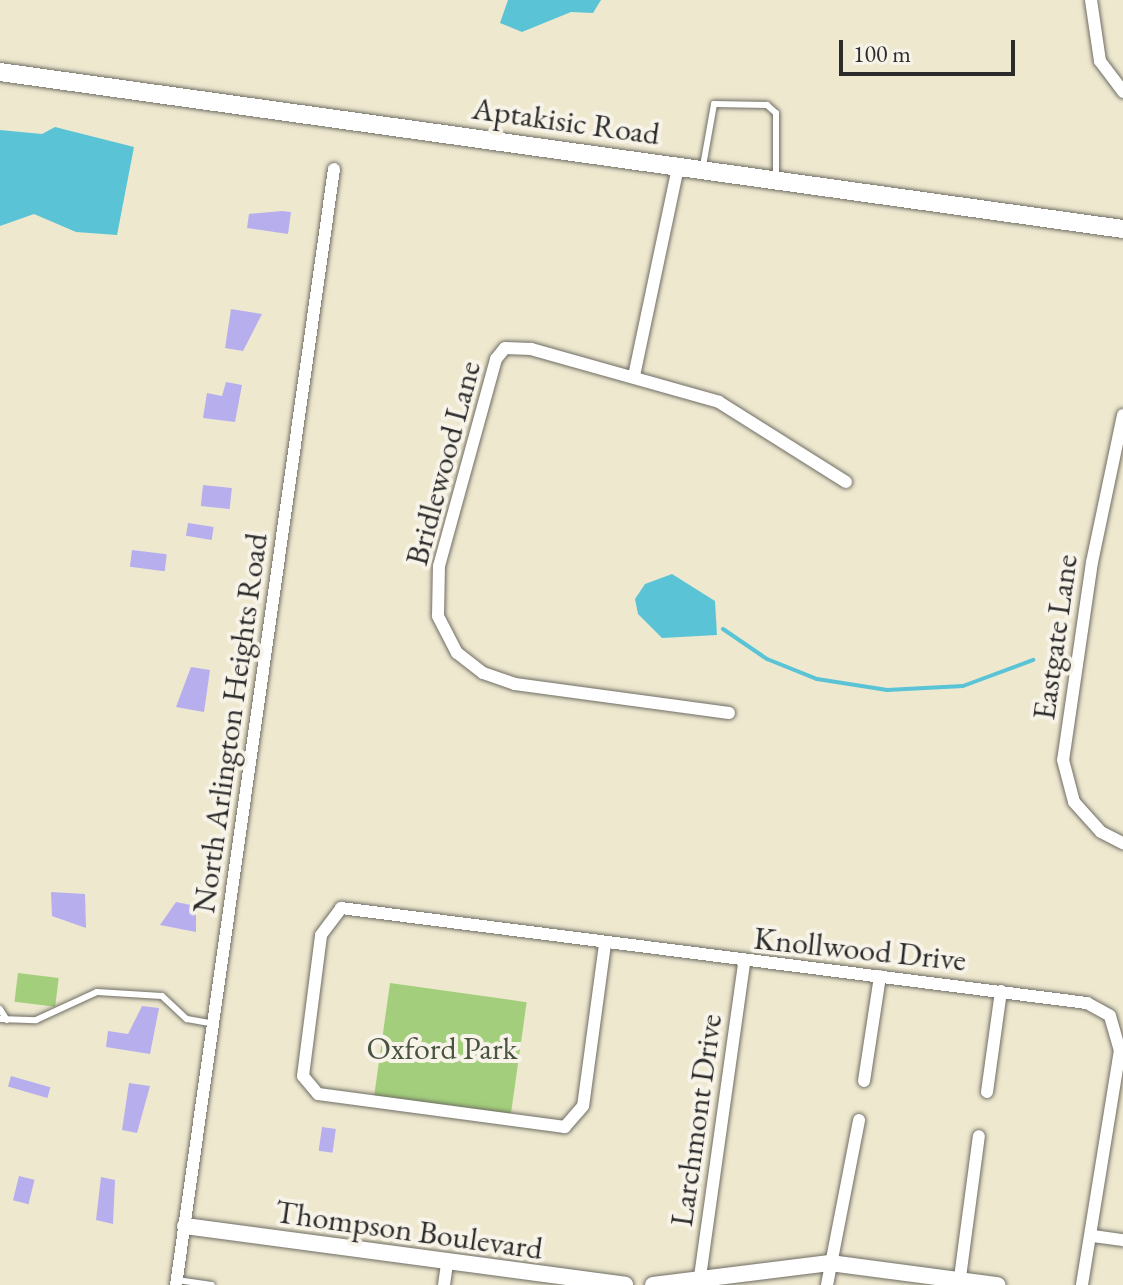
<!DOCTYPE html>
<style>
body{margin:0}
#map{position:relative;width:1123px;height:1285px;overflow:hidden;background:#eee8cf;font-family:"EB Garamond",serif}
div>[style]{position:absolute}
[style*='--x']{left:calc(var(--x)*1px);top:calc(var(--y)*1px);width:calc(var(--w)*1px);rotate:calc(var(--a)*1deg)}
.green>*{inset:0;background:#a3cf7c;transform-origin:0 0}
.water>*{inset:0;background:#5ac4d6}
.stream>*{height:4px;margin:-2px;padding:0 2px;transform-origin:2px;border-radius:2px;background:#5ac4d6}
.building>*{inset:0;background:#b7aeee;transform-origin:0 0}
.roads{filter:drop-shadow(0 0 2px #6f6d64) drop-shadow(0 0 2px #6f6d64)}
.service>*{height:6px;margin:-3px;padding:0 3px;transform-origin:3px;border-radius:3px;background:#fff}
.minor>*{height:12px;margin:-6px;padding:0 6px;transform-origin:6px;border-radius:6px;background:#fff}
.tertiary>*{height:16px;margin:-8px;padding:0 8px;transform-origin:8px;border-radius:8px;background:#fff}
.secondary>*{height:18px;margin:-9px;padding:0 9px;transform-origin:9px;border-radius:9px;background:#fff}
span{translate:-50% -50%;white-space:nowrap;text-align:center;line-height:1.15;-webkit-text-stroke:8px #f7f3e8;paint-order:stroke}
.street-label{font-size:32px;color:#2b2b2b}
.park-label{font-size:32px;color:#49543f}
.scale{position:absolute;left:839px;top:40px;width:176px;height:36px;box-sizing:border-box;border:4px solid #2b2b2b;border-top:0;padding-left:10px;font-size:24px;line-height:28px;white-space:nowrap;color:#2b2b2b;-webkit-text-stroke:6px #f7f3e8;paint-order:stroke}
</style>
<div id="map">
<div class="green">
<i style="left:18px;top:973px;width:41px;height:29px;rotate:7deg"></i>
<i style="left:390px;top:983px;width:138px;height:114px;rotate:8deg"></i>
</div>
<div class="water">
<i style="clip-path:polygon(508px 0,601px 0,593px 13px,571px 12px,522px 32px,500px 23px)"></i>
<i style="clip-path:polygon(55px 127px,134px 147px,117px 235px,76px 232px,34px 214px,0 226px,0 130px,42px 134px)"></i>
<i style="clip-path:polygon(672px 574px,715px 601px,717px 635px,662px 638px,638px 614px,635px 599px,645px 584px)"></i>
</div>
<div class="stream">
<i style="--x:723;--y:629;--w:53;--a:34.3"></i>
<i style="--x:767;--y:659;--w:54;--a:21.8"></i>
<i style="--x:817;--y:679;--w:71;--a:8.9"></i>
<i style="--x:887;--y:690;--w:76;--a:-3"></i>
<i style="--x:963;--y:686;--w:75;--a:-20.4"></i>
</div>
<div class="building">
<i style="clip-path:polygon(282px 211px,291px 212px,288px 234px,247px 228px,249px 214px)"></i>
<i style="clip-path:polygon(231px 309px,262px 314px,243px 351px,225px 348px)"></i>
<i style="clip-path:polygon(226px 382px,242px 385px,235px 422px,203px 418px,207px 393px,222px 396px)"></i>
<i style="left:203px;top:485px;width:29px;height:21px;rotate:6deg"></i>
<i style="left:188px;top:523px;width:26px;height:13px;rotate:9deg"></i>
<i style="left:132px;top:550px;width:35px;height:17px;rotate:7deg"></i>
<i style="clip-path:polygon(191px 667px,210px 670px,204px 712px,176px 707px)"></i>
<i style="clip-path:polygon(51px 892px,85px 894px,86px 928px,52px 916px)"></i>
<i style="clip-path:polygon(176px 902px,196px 906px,196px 932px,160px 925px)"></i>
<i style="clip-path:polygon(142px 1006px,159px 1008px,150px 1054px,106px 1047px,108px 1031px,128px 1034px)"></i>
<i style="left:11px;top:1076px;width:41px;height:11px;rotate:16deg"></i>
<i style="clip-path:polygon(129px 1083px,150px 1086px,137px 1133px,122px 1130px)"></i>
<i style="left:322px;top:1127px;width:14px;height:24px;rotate:8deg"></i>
<i style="left:19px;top:1176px;width:16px;height:25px;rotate:14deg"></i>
<i style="clip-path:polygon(101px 1177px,115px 1180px,113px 1224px,96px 1220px)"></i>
</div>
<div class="roads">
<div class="service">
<i style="--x:703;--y:166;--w:63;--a:-79.9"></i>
<i style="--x:714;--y:104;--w:53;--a:1.1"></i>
<i style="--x:767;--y:105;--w:12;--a:42"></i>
<i style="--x:776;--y:113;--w:63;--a:90"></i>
<i style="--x:0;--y:1009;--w:13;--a:58"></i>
<i style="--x:0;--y:1019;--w:36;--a:2"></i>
<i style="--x:36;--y:1020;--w:67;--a:-24.7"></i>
<i style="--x:97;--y:992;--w:65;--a:3.5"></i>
<i style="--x:162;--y:996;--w:34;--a:43"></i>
<i style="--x:187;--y:1019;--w:27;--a:10"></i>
<i style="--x:177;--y:1280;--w:35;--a:8"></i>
</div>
<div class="minor">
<i style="--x:1091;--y:0;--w:62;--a:81.6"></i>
<i style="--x:1100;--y:61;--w:39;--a:53"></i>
<i style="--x:634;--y:376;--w:214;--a:-78.1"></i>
<i style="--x:1123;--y:415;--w:150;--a:101.9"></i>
<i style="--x:1092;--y:562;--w:200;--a:98.3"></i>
<i style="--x:1063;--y:760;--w:43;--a:75.3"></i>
<i style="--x:1074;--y:802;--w:40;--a:48"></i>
<i style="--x:1101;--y:832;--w:25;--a:27"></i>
<i style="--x:729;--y:713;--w:216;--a:-172.3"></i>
<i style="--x:515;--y:684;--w:34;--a:-161"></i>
<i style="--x:483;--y:673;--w:33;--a:-142"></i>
<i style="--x:457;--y:653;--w:42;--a:-117.2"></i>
<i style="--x:438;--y:616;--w:50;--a:-88.9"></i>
<i style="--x:439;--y:566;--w:215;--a:-74.6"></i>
<i style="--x:496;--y:359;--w:14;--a:-51"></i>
<i style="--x:505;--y:348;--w:26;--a:2"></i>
<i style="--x:531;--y:349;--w:195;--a:15.7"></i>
<i style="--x:719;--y:402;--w:150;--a:32.2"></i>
<i style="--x:605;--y:944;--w:163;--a:97.7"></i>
<i style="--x:583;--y:1106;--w:28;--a:131"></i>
<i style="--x:565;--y:1127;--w:249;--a:-172.4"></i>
<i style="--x:318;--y:1094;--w:23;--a:-130"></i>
<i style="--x:303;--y:1076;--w:142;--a:-82.7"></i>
<i style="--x:321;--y:935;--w:34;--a:-53"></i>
<i style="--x:341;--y:908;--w:752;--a:7.26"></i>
<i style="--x:1087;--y:1003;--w:26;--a:29"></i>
<i style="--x:1110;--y:1016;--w:35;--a:74"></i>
<i style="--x:1120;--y:1050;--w:238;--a:99.2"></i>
<i style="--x:864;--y:1081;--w:106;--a:-81.3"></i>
<i style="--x:987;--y:1092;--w:102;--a:-82.1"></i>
<i style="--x:1093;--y:1236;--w:30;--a:8"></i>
<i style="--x:699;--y:1284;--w:325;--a:-82"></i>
<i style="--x:176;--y:1285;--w:1127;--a:-81.94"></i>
<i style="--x:444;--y:1285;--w:22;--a:-82"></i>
<i style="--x:827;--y:1285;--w:168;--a:-79"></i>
<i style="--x:959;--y:1285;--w:150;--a:-82.4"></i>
</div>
<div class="tertiary">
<i style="--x:185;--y:1226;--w:444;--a:7.6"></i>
<i style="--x:653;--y:1285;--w:178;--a:-7.1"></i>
<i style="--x:830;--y:1263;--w:169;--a:7.5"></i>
</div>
<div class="secondary">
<i style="--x:0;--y:72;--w:1134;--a:7.96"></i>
</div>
</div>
<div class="street-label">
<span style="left:566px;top:121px;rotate:8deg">Aptakisic Road</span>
<span style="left:443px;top:463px;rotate:-75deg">Bridlewood Lane</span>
<span style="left:1055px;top:637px;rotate:-82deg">Eastgate Lane</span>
<span style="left:230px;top:723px;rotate:-82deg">North Arlington Heights Road</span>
<span style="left:860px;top:949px;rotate:6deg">Knollwood Drive</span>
<span style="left:696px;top:1120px;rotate:-82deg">Larchmont Drive</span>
<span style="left:409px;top:1230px;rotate:8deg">Thompson Boulevard</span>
</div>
<div class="park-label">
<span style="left:442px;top:1048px">Oxford Park</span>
</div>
<div class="scale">100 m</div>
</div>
